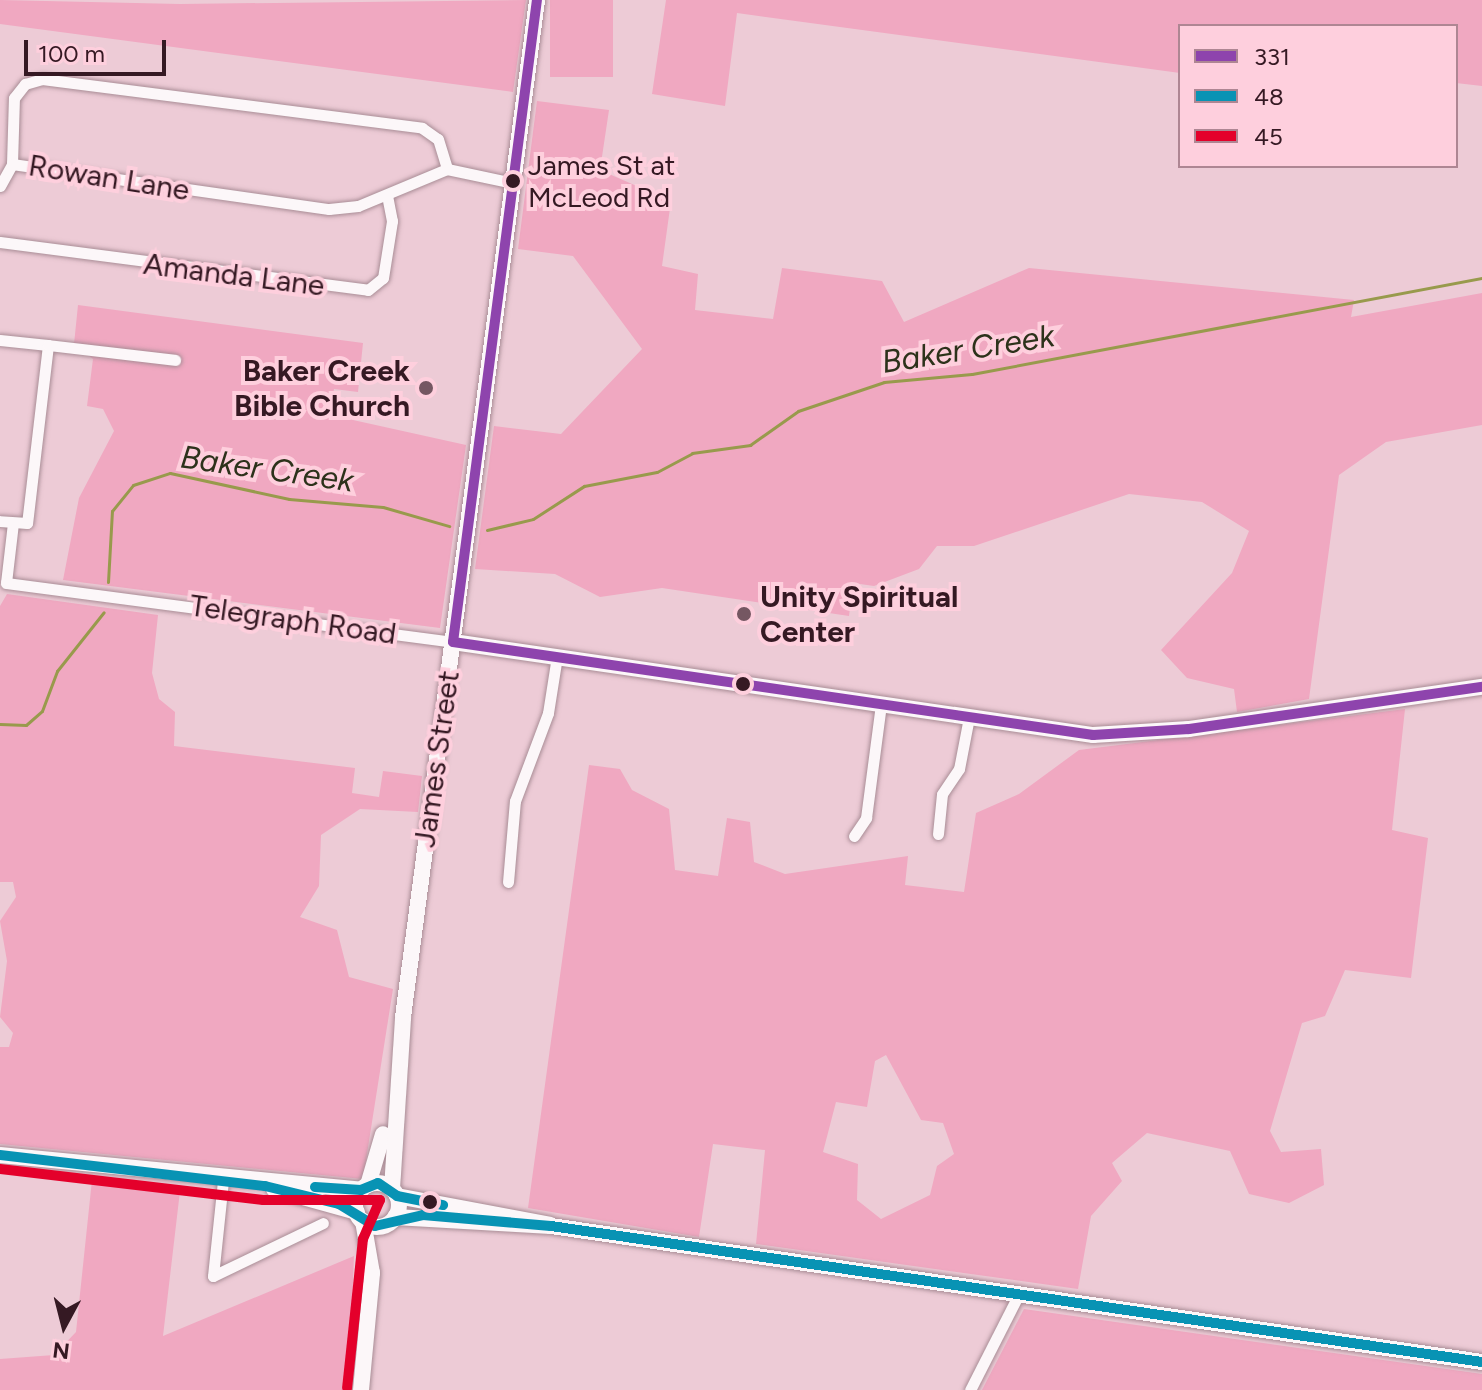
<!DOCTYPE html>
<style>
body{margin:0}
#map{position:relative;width:1482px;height:1390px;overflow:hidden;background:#edcbd6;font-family:Figtree,sans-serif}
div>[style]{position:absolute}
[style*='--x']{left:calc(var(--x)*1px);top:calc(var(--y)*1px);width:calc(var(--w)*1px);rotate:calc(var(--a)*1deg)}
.green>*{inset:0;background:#f0a8c1;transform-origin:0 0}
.stream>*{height:3px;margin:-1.5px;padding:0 1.5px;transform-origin:1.5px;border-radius:1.5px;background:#989a4c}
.roads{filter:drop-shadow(0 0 2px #a98d96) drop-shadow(0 0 2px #a98d96)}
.street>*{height:11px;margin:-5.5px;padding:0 5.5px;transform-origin:5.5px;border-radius:5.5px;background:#fcf7f9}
.secondary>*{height:16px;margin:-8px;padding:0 8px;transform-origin:8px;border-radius:8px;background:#fcf7f9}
.secondary>.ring{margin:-8px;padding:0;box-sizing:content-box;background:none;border:16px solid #fcf7f9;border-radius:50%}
.bus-1>*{height:10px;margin:-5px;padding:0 5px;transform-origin:5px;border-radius:5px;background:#8e44ad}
.bus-2>*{height:10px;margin:-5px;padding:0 5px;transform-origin:5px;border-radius:5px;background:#0893b4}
.bus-3>*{height:10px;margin:-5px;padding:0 5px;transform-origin:5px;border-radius:5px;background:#e4002b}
.dots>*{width:22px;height:22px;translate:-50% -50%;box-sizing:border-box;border:4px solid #fecfdd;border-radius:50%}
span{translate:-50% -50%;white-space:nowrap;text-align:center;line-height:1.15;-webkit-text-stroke:8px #fecfdd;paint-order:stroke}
.bus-label{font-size:28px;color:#351923}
.left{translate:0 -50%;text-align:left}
.street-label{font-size:30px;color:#351923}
.poi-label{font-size:30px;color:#351923;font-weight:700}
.right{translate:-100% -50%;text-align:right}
.water-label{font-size:32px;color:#2d321b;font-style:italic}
.legend{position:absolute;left:1178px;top:24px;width:280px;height:144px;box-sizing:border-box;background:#fecfdd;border:2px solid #ae8693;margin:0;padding:10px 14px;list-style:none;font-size:24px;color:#351923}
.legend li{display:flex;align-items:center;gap:16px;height:40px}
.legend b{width:40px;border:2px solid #ae8693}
.north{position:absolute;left:24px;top:1286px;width:80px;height:80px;-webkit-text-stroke:6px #fecfdd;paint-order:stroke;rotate:187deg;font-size:22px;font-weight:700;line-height:32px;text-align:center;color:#351923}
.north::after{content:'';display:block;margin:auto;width:28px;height:36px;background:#351923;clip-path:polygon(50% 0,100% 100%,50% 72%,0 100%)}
.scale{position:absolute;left:24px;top:40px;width:142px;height:36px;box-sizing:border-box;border:4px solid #351923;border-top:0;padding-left:10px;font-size:24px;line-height:28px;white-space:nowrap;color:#351923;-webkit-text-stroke:6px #fecfdd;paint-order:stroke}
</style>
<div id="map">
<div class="green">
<i style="clip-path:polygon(0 0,180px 4px,526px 0,513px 92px,0 24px)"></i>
<i style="left:550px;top:0;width:63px;height:77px"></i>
<i style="clip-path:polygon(666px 0,1482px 0,1482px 86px,1456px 83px,1456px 26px,1180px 26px,1180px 73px,737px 13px,725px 106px,652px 94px)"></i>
<i style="clip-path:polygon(537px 101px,609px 110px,600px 170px,671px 201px,662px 266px,698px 274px,695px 310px,773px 319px,782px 268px,882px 281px,904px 322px,1029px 268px,1354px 300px,1351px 317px,1482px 293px,1482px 425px,1386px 442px,1339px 475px,1309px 699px,1237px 712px,1234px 689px,1187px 678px,1161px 650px,1232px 573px,1249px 531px,1202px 502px,1129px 494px,974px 546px,937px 546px,919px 569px,874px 586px,853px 583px,849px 616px,662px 588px,600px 597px,555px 574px,475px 569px,494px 426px,561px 434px,642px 349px,573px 256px,518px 249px)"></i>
<i style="clip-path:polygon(78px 305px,363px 343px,358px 392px,334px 389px,331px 404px,344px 418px,466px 445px,440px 628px,63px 580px,79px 498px,114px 431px,103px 409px,87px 406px,93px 359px,74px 344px)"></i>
<i style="clip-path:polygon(7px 594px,158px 615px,152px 673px,159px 699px,175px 712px,174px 746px,355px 768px,352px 793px,379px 797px,383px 771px,422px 776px,418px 812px,360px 809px,321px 835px,319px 886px,300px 917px,337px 930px,349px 977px,393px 989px,363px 1179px,0 1144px,0 1047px,9px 1047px,13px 1033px,0 1017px,7px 961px,0 921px,16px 897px,13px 882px,0 882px,0 606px)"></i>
<i style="clip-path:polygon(evenodd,1405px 709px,1392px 830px,1428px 838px,1411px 978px,1345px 970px,1325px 1016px,1302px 1023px,1270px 1131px,1281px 1152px,1321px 1149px,1324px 1185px,1289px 1203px,1249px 1194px,1230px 1151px,1147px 1133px,1112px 1163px,1122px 1181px,1091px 1216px,1078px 1289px,756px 1244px,765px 1150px,713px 1144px,699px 1237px,528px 1208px,589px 765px,620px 769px,632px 790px,669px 809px,675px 870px,718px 876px,727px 818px,750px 822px,754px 862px,785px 874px,908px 856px,905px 885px,964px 892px,976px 813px,1019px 794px,1079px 750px,1405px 709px,886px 1055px,921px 1120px,943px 1123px,954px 1154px,937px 1166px,930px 1195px,881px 1219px,857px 1200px,858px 1164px,823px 1152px,836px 1102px,867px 1107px,875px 1061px,886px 1055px)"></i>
<i style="clip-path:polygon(92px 1180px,180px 1191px,163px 1336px,354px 1256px,349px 1390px,0 1390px,0 1359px,54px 1355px,76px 1332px)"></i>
<i style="clip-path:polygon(1024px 1309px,1482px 1374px,1482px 1390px,982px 1390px)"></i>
</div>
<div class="stream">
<i style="--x:487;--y:530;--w:47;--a:-13.4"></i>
<i style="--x:533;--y:519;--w:61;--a:-32.9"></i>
<i style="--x:584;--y:486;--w:74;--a:-10.9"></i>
<i style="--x:657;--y:472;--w:40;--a:-28"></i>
<i style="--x:692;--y:453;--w:59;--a:-7.9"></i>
<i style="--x:750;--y:445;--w:59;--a:-35.3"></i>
<i style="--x:798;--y:411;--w:91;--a:-18.6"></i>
<i style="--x:884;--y:382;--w:88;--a:-5.2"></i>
<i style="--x:972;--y:374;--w:519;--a:-10.66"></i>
<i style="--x:108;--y:582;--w:71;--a:-86.8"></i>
<i style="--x:112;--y:511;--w:33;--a:-51"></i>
<i style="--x:133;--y:485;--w:39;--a:-18"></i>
<i style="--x:170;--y:473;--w:122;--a:12.3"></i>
<i style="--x:289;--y:499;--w:94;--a:4.9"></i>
<i style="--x:383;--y:507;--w:69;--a:16.1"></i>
<i style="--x:0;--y:724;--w:26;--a:2"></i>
<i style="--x:26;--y:725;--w:21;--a:-41"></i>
<i style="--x:42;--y:711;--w:43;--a:-69.4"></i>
<i style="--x:57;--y:671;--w:75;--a:-51.5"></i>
</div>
<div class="roads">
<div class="street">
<i style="--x:12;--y:164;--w:66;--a:-88.3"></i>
<i style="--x:14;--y:98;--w:18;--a:-52"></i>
<i style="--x:25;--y:84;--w:18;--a:-16"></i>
<i style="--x:42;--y:79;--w:383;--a:7.3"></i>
<i style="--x:422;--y:128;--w:19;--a:35"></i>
<i style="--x:438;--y:139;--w:31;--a:73"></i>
<i style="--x:447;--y:169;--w:67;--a:12"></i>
<i style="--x:12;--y:164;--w:320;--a:8.1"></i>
<i style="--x:329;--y:209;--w:29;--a:-6"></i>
<i style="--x:358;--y:206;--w:96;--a:-22.6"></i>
<i style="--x:0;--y:186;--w:25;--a:-61"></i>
<i style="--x:0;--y:242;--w:371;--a:7.4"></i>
<i style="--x:368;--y:290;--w:19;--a:-39"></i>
<i style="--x:383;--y:278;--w:58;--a:-81"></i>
<i style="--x:392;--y:221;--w:26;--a:-101"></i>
<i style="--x:0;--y:340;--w:48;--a:5.9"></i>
<i style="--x:48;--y:345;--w:179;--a:96.7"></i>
<i style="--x:27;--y:523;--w:27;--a:-176"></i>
<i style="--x:48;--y:345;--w:128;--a:6.7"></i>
<i style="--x:13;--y:523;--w:60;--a:96.7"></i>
<i style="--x:6;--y:583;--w:451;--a:7.5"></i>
<i style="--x:938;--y:834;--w:40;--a:-84.3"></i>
<i style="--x:942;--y:794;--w:30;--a:-56"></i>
<i style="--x:959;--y:769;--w:53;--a:-79.1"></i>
<i style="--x:854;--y:836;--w:22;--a:-56"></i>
<i style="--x:866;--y:818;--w:115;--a:-82.5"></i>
<i style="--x:508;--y:882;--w:81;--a:-85.1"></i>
<i style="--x:515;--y:801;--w:94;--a:-69.4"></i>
<i style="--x:548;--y:713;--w:58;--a:-81"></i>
<i style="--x:213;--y:1276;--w:122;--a:-25.7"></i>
<i style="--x:213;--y:1276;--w:96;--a:-84"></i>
<i style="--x:970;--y:1390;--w:108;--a:-63"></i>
</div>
<div class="secondary">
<i style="--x:453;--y:642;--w:647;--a:8.27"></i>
<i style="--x:1093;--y:735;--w:96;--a:-3.6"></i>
<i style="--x:1189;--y:729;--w:296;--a:-8.2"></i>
<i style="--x:0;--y:1155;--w:363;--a:5.5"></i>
<i class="ring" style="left:355px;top:1183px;width:28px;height:28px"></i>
<i style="--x:368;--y:1185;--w:53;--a:-73.6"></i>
<i style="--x:274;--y:1189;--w:86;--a:15.5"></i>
<i style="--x:392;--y:1189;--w:172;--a:-86.3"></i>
<i style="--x:403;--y:1017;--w:1026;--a:-82.49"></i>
<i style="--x:397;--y:1196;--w:156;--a:10.7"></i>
<i style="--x:395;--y:1217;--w:156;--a:3.3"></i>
<i style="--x:551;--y:1226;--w:941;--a:8.31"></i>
<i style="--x:361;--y:1390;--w:118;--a:-84.6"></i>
<i style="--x:372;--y:1273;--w:53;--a:-99.8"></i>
</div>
</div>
<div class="bus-1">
<i style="--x:453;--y:642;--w:647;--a:8.27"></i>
<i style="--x:1093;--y:735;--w:96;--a:-3.6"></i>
<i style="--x:1189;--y:729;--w:296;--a:-8.2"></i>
<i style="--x:453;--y:642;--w:647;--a:-82.55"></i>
</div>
<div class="bus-2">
<i style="--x:0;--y:1155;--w:267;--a:6.7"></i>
<i style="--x:265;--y:1186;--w:76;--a:13.7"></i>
<i style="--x:339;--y:1204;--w:42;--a:31.4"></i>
<i style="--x:375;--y:1226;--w:49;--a:-12.9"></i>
<i style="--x:423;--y:1215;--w:128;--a:4.9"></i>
<i style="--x:551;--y:1226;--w:941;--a:8.31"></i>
<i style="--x:315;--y:1187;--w:46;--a:3.7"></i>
<i style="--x:361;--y:1190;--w:18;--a:-22"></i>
<i style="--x:378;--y:1183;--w:23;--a:34"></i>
<i style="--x:397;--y:1196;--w:47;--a:11.1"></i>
</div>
<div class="bus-3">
<i style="--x:0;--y:1169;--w:265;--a:6.7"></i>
<i style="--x:263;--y:1200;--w:117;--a:0"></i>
<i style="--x:380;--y:1200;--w:43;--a:113.6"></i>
<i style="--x:363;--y:1239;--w:150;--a:96.1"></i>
</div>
<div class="dots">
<i style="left:513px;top:181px;background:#351923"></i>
<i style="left:426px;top:388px;background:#755762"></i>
<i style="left:744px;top:614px;background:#755762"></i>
<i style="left:743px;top:684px;background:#351923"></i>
<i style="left:430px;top:1202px;background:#351923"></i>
</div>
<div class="bus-label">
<span class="left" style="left:528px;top:181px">James St at<br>McLeod Rd</span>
</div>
<div class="street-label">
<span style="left:109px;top:178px;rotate:9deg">Rowan Lane</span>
<span style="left:234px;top:275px;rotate:7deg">Amanda Lane</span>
<span style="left:293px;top:620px;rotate:8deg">Telegraph Road</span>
<span style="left:437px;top:759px;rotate:-82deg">James Street</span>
</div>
<div class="poi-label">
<span class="right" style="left:410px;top:388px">Baker Creek<br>Bible Church</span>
<span class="left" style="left:760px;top:614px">Unity Spiritual<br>Center</span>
</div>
<div class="water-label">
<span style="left:968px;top:349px;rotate:-9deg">Baker Creek</span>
<span style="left:267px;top:469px;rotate:8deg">Baker Creek</span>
</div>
<ul class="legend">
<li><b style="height:10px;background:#8e44ad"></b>331</li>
<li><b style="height:10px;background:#0893b4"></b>48</li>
<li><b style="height:10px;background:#e4002b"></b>45</li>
</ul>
<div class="north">N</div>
<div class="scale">100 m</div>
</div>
